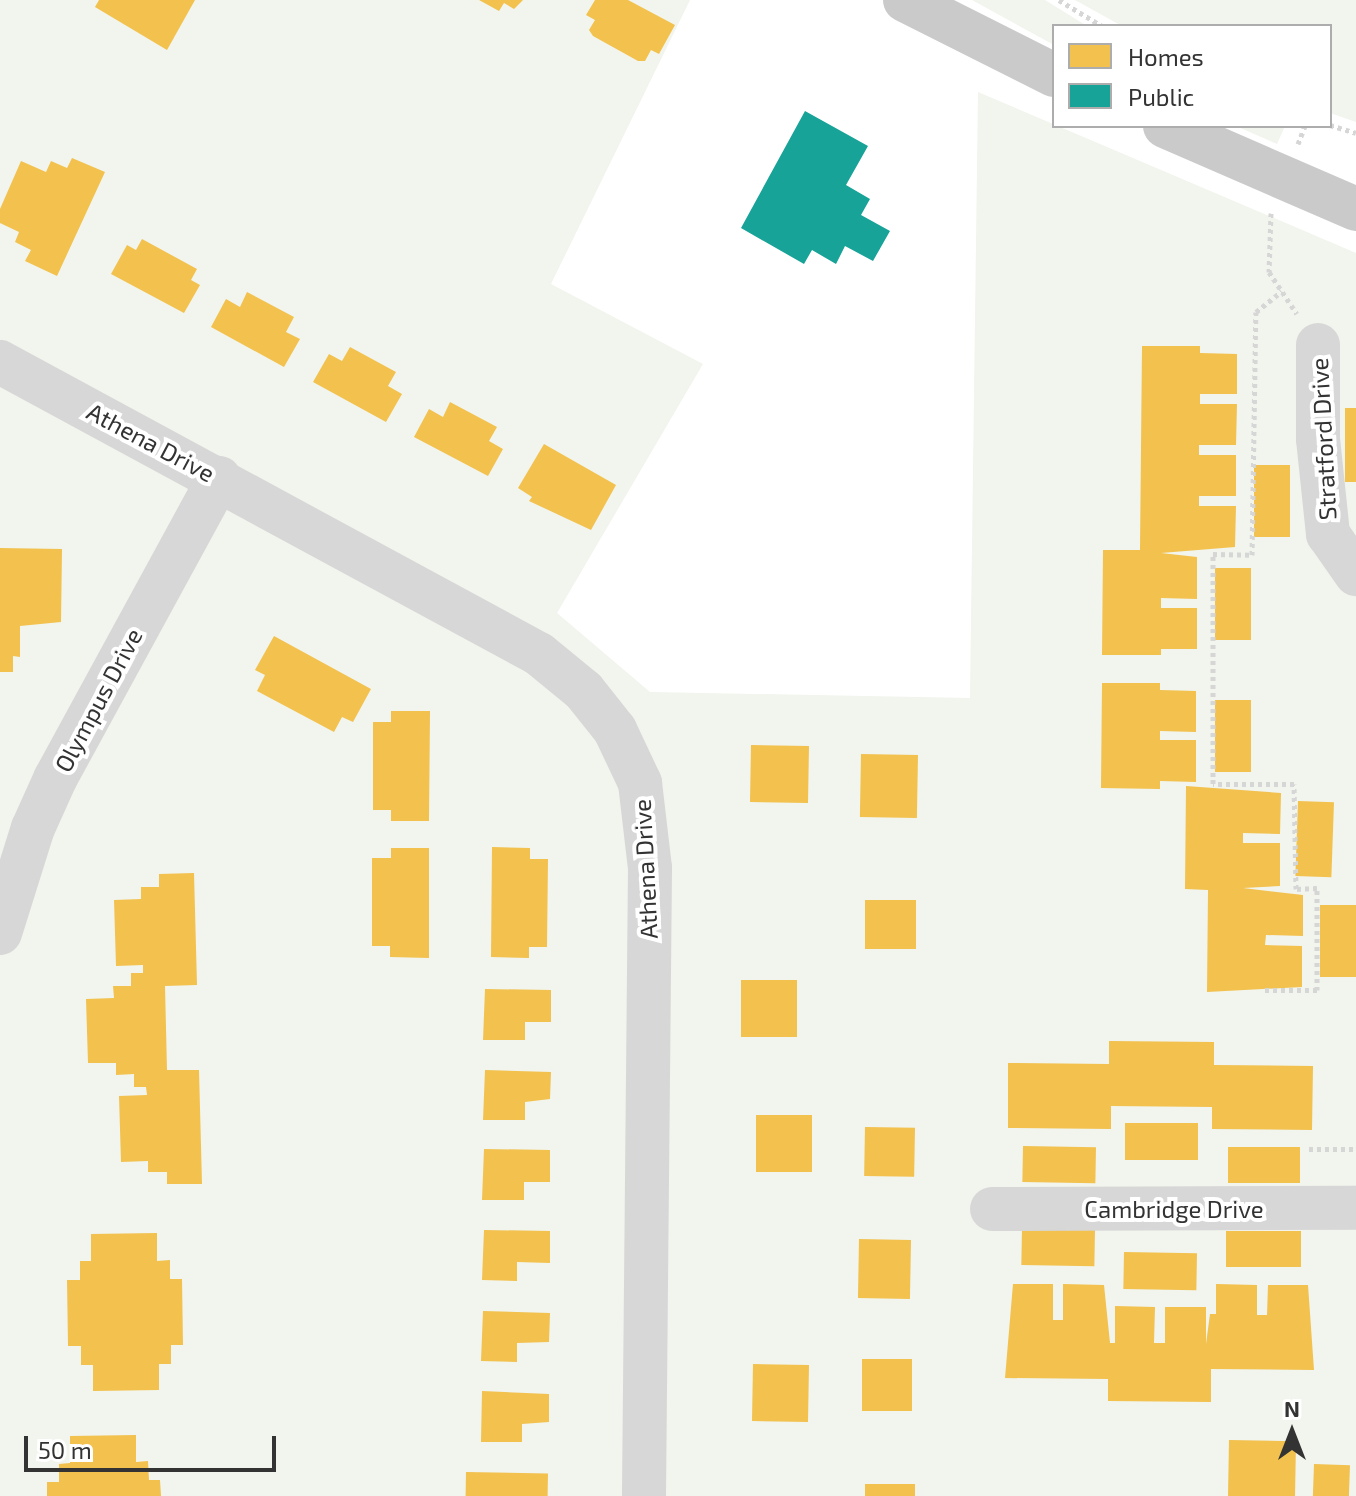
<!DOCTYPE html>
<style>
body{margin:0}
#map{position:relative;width:1356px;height:1496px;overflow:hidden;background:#fff;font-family:"Exo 2",sans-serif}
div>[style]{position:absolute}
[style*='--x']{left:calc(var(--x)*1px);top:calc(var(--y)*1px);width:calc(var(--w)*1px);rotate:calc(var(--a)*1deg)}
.green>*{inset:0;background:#f1f5ed}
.homes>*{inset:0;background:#f2c14e;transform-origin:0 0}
.public>*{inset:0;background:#17a398}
.path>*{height:5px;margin-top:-2.5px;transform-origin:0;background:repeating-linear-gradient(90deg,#d6d6d6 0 4px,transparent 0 8px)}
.minor>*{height:44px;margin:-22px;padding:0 22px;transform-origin:22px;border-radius:22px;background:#d7d7d7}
.major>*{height:44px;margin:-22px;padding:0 22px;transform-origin:22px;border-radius:22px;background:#cacaca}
span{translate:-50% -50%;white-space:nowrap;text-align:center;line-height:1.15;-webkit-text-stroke:8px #fff;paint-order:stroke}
.street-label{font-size:24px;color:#333}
.legend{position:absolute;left:1052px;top:24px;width:280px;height:104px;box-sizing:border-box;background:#fff;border:2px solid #adadad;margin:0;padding:10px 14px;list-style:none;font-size:24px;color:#333}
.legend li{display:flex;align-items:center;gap:16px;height:40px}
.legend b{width:40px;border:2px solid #adadad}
.north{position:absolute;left:1252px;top:1392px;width:80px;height:80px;-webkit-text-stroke:6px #fff;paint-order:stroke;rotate:0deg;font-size:22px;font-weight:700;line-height:32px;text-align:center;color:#333}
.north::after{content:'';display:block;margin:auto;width:28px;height:36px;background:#333;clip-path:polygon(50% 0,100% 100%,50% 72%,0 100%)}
.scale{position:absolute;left:24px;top:1436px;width:252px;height:36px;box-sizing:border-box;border:4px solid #333;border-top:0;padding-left:10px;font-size:24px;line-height:28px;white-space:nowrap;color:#333;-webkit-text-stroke:6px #fff;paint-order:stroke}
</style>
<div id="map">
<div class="green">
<i style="clip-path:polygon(0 0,690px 0,551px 284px,703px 364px,557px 613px,650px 692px,970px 698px,978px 92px,1356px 253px,1356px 1496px,0 1496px)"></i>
<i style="clip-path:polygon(972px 0,1045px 0,1087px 26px,1054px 26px,1054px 45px)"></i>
<i style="clip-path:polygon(1075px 0,1356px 0,1356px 122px,1330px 113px,1330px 26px,1122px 26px)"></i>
<i style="clip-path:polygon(1236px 126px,1285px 126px,1277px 144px)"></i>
</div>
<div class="homes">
<i style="clip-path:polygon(99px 0,195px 0,167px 50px,95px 7px)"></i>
<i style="clip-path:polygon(479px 0,523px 0,514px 9px,504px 3px,499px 11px)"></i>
<i style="clip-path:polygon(595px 0,628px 0,675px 25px,659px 54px,651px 50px,645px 61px,638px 61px,593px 36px,589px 30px,595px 20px,586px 15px)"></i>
<i style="clip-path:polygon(72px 158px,105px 172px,57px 276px,25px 261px,31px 250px,15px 242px,19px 232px,0 223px,0 209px,21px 161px,46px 172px,51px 161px,67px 168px)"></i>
<i style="clip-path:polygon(142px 239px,197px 269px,191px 280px,200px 285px,184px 313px,111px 274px,127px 245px,136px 250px)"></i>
<i style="clip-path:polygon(247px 292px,294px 317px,286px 332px,300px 339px,284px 367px,211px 327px,226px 299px,240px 307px)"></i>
<i style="clip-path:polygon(1142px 346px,1200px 346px,1200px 353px,1237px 354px,1237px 394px,1200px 394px,1200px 404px,1237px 404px,1236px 445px,1199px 445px,1199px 455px,1236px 455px,1236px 496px,1199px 496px,1199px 506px,1236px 506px,1235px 547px,1161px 553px,1197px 557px,1197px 599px,1161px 598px,1161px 608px,1197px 608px,1197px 649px,1161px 649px,1161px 655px,1102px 655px,1103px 550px,1140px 550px)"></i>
<i style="clip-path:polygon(350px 347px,396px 372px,388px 386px,402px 394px,386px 422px,313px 382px,329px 354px,342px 361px)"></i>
<i style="clip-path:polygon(450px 402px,497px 427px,489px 441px,503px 449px,488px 476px,414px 437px,429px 409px,443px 417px)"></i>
<i style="left:1345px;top:408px;width:11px;height:74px"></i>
<i style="clip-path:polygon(544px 444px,616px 485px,591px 530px,529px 501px,532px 497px,518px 488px)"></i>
<i style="left:1254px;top:465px;width:36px;height:72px"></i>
<i style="clip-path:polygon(0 548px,62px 549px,61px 622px,20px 626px,20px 657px,13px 656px,13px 672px,0 672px)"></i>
<i style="left:1215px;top:568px;width:36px;height:72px"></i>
<i style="clip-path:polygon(274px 636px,371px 689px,353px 722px,342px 717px,334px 732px,257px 691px,265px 675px,255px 670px)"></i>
<i style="clip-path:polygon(1102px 683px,1160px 683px,1160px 690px,1196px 691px,1196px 732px,1160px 731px,1160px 740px,1196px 740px,1196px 782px,1160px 781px,1160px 789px,1101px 788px)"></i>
<i style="left:1215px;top:700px;width:36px;height:72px"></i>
<i style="clip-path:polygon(391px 711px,430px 711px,429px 821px,391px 821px,391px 810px,373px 810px,373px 722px,391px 722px)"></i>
<i style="left:751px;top:745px;width:58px;height:57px;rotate:1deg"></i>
<i style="left:861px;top:754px;width:57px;height:63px;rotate:1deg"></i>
<i style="clip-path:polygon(1186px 786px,1281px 793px,1280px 834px,1243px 833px,1243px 843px,1280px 843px,1280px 886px,1243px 888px,1303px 895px,1303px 936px,1266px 935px,1265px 945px,1302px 946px,1302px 987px,1207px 992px,1208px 890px,1185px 889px)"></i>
<i style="left:1298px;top:801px;width:36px;height:75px;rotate:2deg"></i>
<i style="clip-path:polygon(492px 847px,530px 848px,530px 859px,548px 859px,547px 947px,529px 947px,529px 958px,491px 957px)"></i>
<i style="clip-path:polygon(391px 848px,429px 848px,429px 958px,390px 957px,390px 946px,372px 946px,372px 858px,391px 858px)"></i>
<i style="clip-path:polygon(194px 873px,197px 985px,165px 986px,167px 1070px,199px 1070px,202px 1184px,167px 1184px,167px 1172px,148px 1172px,148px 1161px,121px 1162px,119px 1096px,147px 1095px,146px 1087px,134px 1087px,134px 1074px,116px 1075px,116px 1063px,88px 1063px,86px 999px,114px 998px,113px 986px,131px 986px,131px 973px,143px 973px,143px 965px,116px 966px,114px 900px,141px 899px,141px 887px,159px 887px,159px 874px)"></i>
<i style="left:865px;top:900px;width:51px;height:49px"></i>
<i style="left:1320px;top:905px;width:36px;height:72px"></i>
<i style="left:741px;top:980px;width:56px;height:57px"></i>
<i style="clip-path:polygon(485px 989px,551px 990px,551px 1022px,525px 1022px,525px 1040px,483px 1040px)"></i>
<i style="clip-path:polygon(1109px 1041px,1214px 1042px,1214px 1065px,1313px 1066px,1312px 1130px,1212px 1129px,1212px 1107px,1111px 1106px,1111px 1129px,1008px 1128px,1008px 1063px,1109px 1064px)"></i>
<i style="clip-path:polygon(485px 1070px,551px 1072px,550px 1099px,525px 1102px,525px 1120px,483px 1120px)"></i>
<i style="left:756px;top:1115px;width:56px;height:57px"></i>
<i style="left:1125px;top:1123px;width:73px;height:37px"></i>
<i style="left:865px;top:1127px;width:50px;height:49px;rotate:1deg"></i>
<i style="left:1023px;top:1146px;width:73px;height:36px;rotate:1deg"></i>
<i style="left:1228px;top:1147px;width:72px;height:36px"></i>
<i style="clip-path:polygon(484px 1149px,550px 1150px,550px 1182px,524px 1182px,524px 1200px,482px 1200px)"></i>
<i style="left:1022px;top:1228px;width:73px;height:37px;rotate:1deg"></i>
<i style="clip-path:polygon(484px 1230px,550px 1231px,550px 1263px,517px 1262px,517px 1281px,482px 1280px)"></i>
<i style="left:1226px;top:1231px;width:75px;height:36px"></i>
<i style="clip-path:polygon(157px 1233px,157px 1261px,170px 1260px,170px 1279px,182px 1279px,183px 1345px,171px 1345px,171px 1364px,159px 1364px,159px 1390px,93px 1391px,93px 1365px,81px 1365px,81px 1346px,68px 1346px,67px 1280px,80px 1280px,80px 1261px,91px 1261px,91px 1234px)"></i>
<i style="left:859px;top:1239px;width:52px;height:59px;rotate:1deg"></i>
<i style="left:1124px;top:1252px;width:73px;height:37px;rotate:1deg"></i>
<i style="clip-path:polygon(1013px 1284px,1053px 1284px,1053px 1320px,1063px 1320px,1063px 1284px,1104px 1285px,1110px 1343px,1115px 1343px,1115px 1306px,1155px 1307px,1154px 1343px,1165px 1343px,1165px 1307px,1206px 1307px,1206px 1344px,1210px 1314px,1216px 1314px,1216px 1284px,1257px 1285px,1257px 1315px,1267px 1315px,1268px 1285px,1308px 1285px,1314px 1370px,1211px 1369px,1211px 1402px,1108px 1401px,1108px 1379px,1005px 1378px)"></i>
<i style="clip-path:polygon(483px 1311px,550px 1313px,549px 1342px,517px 1343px,517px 1362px,481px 1361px)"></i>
<i style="left:862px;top:1359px;width:50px;height:52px"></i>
<i style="left:753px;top:1364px;width:56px;height:57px;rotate:1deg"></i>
<i style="clip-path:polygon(482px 1391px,549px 1394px,549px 1422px,522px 1424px,522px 1442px,481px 1442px)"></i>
<i style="clip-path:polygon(136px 1435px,136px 1462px,148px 1461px,149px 1480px,160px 1480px,161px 1496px,47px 1496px,47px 1482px,59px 1482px,59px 1464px,70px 1463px,70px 1436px)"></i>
<i style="left:1229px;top:1440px;width:67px;height:56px;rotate:1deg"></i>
<i style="left:1314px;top:1464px;width:36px;height:32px;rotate:2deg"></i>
<i style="left:466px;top:1472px;width:82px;height:24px;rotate:1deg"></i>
<i style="left:865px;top:1484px;width:50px;height:12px"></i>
</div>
<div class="public">
<i style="clip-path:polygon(805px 111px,868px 146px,846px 185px,870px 199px,861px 215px,890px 231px,873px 261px,845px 246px,836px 264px,812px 250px,804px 264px,741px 228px)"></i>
</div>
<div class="path">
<i style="--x:1059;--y:0;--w:50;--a:31.2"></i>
<i style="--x:1330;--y:125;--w:27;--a:17"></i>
<i style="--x:1298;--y:144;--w:19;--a:-69"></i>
<i style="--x:1271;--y:213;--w:59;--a:91.9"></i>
<i style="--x:1269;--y:272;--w:50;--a:56.3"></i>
<i style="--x:1265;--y:990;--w:52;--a:0"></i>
<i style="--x:1317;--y:990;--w:102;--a:-90"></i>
<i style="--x:1317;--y:888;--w:21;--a:177"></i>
<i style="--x:1296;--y:889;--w:105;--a:-91.1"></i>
<i style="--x:1294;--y:784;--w:81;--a:180"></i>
<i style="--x:1213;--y:784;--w:230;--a:-90"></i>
<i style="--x:1213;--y:554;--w:39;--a:1"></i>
<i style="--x:1252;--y:555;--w:243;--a:-89.1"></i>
<i style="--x:1256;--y:312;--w:33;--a:-39"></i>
<i style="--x:1309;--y:1149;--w:47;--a:0"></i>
</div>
<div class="minor">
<i style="--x:1318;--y:345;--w:94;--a:90"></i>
<i style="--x:1318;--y:439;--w:96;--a:84"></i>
<i style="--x:1328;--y:534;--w:49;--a:55"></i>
<i style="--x:0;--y:362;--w:613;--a:28.45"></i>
<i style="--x:539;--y:654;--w:58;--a:39.4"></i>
<i style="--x:584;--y:691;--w:50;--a:51.5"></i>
<i style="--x:615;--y:730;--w:59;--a:64.7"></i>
<i style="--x:640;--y:783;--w:86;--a:83.3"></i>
<i style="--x:650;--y:868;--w:628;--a:90.55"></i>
<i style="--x:0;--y:933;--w:110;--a:-72.6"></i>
<i style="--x:33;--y:828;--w:54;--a:-65.8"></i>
<i style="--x:55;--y:779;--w:343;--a:-61.4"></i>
<i style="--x:992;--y:1209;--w:364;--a:-0.2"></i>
</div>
<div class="major">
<i style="--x:905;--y:0;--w:167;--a:26.7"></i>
<i style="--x:1165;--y:126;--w:208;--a:23.5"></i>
</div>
<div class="street-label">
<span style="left:1323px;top:439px;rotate:-93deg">Stratford Drive</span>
<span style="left:151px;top:442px;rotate:28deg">Athena Drive</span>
<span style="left:98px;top:700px;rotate:-62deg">Olympus Drive</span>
<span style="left:645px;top:869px;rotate:-93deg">Athena Drive</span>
<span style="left:1174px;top:1209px">Cambridge Drive</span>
</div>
<ul class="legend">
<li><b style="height:22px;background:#f2c14e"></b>Homes</li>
<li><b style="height:22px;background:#17a398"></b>Public</li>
</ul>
<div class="north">N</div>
<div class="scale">50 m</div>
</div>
